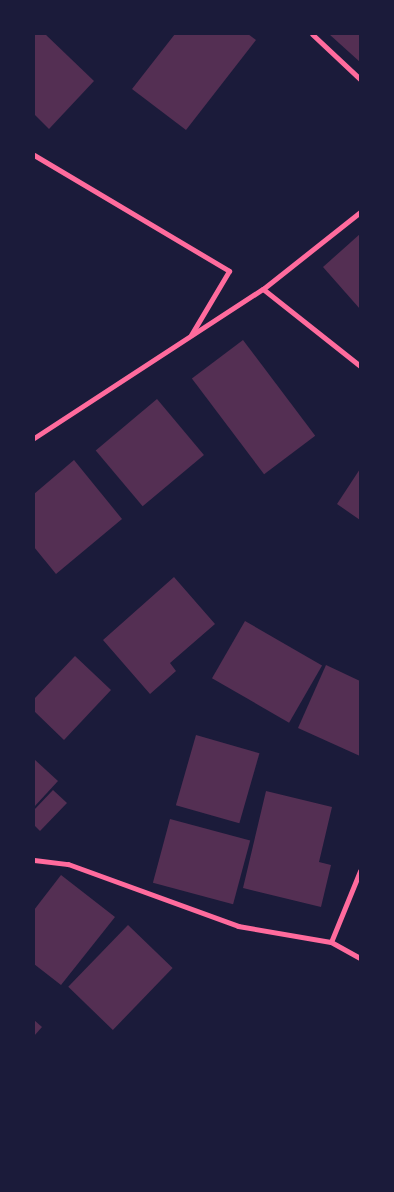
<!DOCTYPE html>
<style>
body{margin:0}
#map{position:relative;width:394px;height:1192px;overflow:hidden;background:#1b1b3a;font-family:Karla,sans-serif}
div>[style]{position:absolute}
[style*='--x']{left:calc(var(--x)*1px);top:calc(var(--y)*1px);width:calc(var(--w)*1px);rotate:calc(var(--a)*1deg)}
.building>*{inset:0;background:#542f53;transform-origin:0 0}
.minor>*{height:5px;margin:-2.5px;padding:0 2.5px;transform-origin:2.5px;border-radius:2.5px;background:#ff6b9d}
span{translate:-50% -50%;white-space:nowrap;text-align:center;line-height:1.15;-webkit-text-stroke:4px #1b1b3a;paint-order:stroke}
.frame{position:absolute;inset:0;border:35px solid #1b1b3a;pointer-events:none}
</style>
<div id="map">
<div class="building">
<i style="clip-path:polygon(34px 34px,45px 34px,94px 81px,49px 129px,34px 114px)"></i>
<i style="clip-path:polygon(175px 34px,248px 34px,256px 40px,186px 130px,132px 89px)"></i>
<i style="clip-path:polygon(329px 34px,360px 34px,360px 62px)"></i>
<i style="clip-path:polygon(360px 234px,360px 309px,323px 267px)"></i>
<i style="left:243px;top:340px;width:120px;height:64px;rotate:53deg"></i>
<i style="left:157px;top:399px;width:73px;height:80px;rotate:50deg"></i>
<i style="clip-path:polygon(74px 460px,122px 519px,56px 574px,34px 547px,34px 494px)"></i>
<i style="clip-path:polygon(360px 469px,360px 520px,337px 504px)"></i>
<i style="clip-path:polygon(174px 577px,215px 624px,170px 663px,176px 671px,150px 694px,103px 640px)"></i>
<i style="left:245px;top:621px;width:89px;height:66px;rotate:30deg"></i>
<i style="clip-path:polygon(75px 656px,111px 690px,64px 740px,34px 711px,34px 699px)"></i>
<i style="clip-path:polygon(326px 665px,360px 681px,360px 756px,298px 728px)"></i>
<i style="left:196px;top:735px;width:66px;height:73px;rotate:16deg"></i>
<i style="clip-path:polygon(34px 759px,58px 781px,34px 807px)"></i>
<i style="clip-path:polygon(53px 790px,67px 803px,40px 831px,34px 825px,34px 810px)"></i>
<i style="clip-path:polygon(266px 791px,332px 807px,319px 862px,331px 865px,321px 907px,243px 888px)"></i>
<i style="left:170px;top:819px;width:83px;height:66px;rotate:15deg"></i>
<i style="clip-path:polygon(61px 875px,115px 917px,61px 985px,34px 964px,34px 910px)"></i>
<i style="left:128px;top:925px;width:62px;height:86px;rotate:44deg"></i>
<i style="clip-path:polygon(34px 1020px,42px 1027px,34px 1036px)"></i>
</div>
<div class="minor">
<i style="--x:312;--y:34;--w:66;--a:43.2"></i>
<i style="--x:34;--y:155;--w:227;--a:30.7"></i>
<i style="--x:229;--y:271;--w:74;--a:120.7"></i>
<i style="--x:263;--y:289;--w:124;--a:38.4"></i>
<i style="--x:34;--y:438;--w:273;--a:-33.1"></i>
<i style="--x:263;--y:289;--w:124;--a:-38.4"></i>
<i style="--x:34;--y:860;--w:34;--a:7"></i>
<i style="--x:68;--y:864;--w:181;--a:20"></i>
<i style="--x:238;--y:926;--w:94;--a:9.8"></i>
<i style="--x:331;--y:942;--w:33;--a:29"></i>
<i style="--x:331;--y:942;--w:77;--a:-67.8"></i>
</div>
<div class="frame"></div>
</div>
